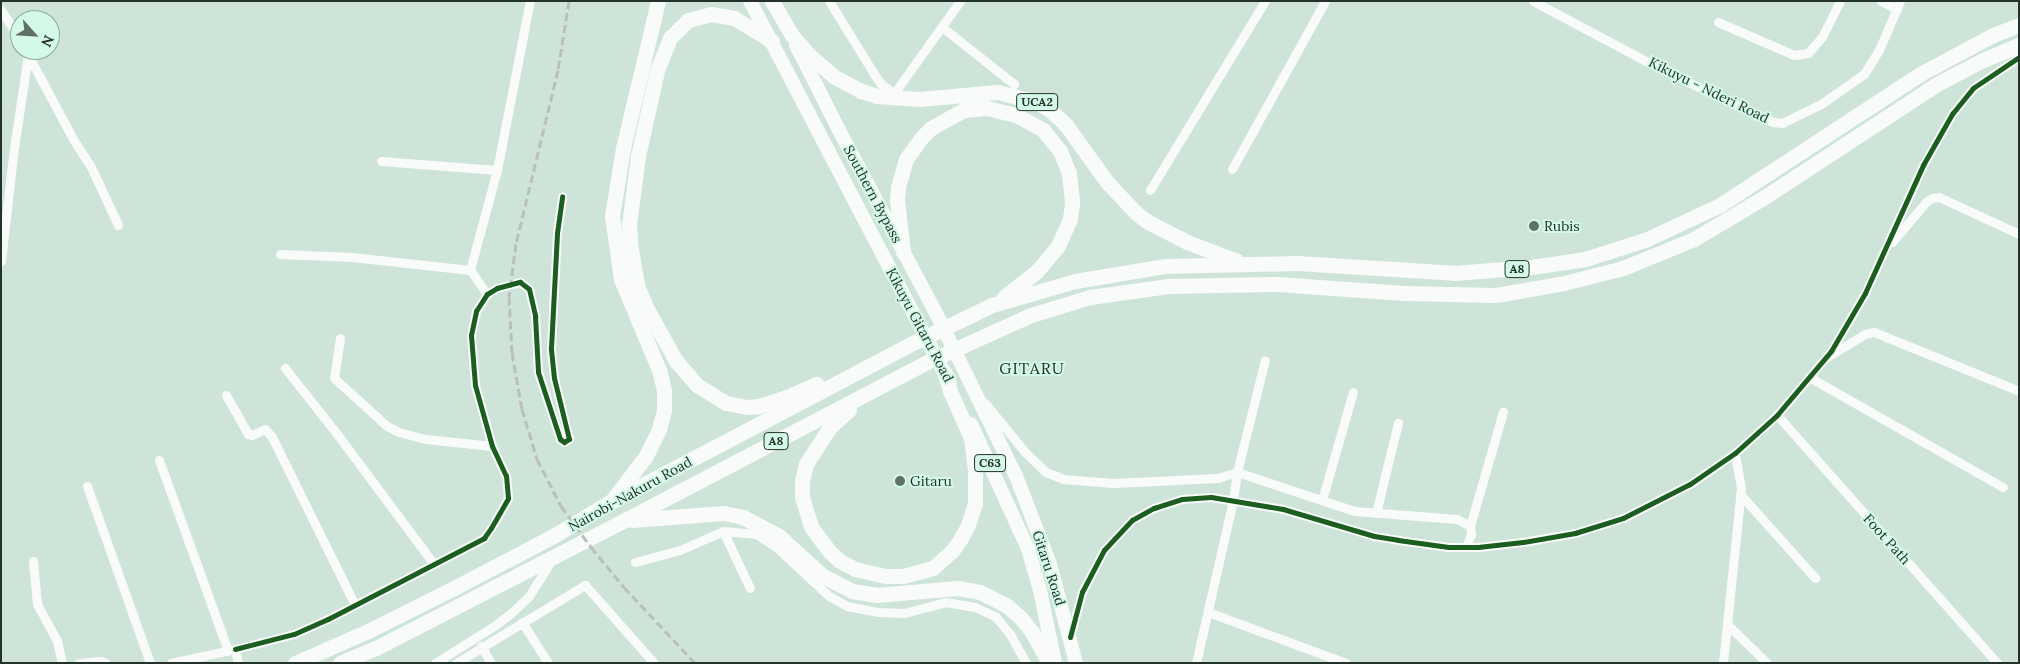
<!DOCTYPE html>
<style>
body{margin:0}
#map{position:relative;width:2020px;height:664px;overflow:hidden;background:#cee4d9;font-family:Lora,serif}
div>[style]{position:absolute}
[style*='--x']{left:calc(var(--x)*1px);top:calc(var(--y)*1px);width:calc(var(--w)*1px);rotate:calc(var(--a)*1deg)}
.street>*{height:9px;margin:-4.5px;padding:0 4.5px;transform-origin:4.5px;border-radius:4.5px;background:#f8fbf9}
.primary>*{height:14px;margin:-7px;padding:0 7px;transform-origin:7px;border-radius:7px;background:#f8fbf9}
.highway>*{height:15px;margin:-7.5px;padding:0 7.5px;transform-origin:7.5px;border-radius:7.5px;background:#f8fbf9}
.rail>*{height:3px;margin-top:-1.5px;transform-origin:0;background:repeating-linear-gradient(90deg,#babfbc 0 8px,transparent 0 12px)}
.cycleway>*{height:5px;margin:-2.5px;padding:0 2.5px;transform-origin:2.5px;border-radius:2.5px;background:#1b5e20}
.dots>*{width:14px;height:14px;translate:-50% -50%;box-sizing:border-box;border:2px solid #d3f9e7;border-radius:50%}
span{translate:-50% -50%;white-space:nowrap;text-align:center;line-height:1.15;-webkit-text-stroke:4px #d3f9e7;paint-order:stroke}
.shield-label span{padding:1px 4px;background:#d3f9e7;border:1px solid;border-radius:4px;-webkit-text-stroke-width:0}
.shield-label{font-size:12px;color:#23322b;font-weight:700}
.street-label{font-size:14px;color:#23322b}
.poi-label{font-size:14px;color:#23322b}
.left{translate:0 -50%;text-align:left}
.quarter-label{font-size:16px;color:#23322b;letter-spacing:1px}
.frame{position:absolute;inset:0;border:2px solid #23322b;pointer-events:none}
.north{position:absolute;left:10px;top:10px;width:50px;height:50px;box-sizing:border-box;background:#d3f9e7;border:1px solid #8da99c;border-radius:50%;rotate:116deg;font-size:14px;font-weight:700;line-height:20px;text-align:center;color:#23322b}
.north::after{content:'';display:block;margin:auto;width:18px;height:22px;background:#5f7068;clip-path:polygon(50% 0,100% 100%,50% 72%,0 100%)}
</style>
<div id="map">
<div class="street">
<i style="--x:829;--y:1;--w:86;--a:58.3"></i>
<i style="--x:874;--y:74;--w:12;--a:55"></i>
<i style="--x:881;--y:84;--w:14;--a:36"></i>
<i style="--x:892;--y:92;--w:3;--a:0"></i>
<i style="--x:895;--y:92;--w:112;--a:-54.5"></i>
<i style="--x:1533;--y:1;--w:147;--a:28"></i>
<i style="--x:1663;--y:70;--w:122;--a:25.3"></i>
<i style="--x:1773;--y:122;--w:9;--a:6"></i>
<i style="--x:1782;--y:123;--w:43;--a:-26"></i>
<i style="--x:1821;--y:104;--w:52;--a:-34.9"></i>
<i style="--x:1864;--y:74;--w:28;--a:-58"></i>
<i style="--x:1879;--y:50;--w:53;--a:-66.8"></i>
<i style="--x:1881;--y:1;--w:18;--a:27"></i>
<i style="--x:1;--y:10;--w:35;--a:57"></i>
<i style="--x:1718;--y:22;--w:83;--a:23.5"></i>
<i style="--x:1794;--y:55;--w:14;--a:-8"></i>
<i style="--x:1808;--y:53;--w:21;--a:-49"></i>
<i style="--x:1822;--y:37;--w:40;--a:-63.4"></i>
<i style="--x:942;--y:27;--w:92;--a:38.4"></i>
<i style="--x:28;--y:55;--w:95;--a:61.8"></i>
<i style="--x:73;--y:139;--w:33;--a:57"></i>
<i style="--x:91;--y:167;--w:64;--a:65"></i>
<i style="--x:381;--y:161;--w:116;--a:4.4"></i>
<i style="--x:1232;--y:169;--w:192;--a:-61"></i>
<i style="--x:1150;--y:190;--w:221;--a:-58.7"></i>
<i style="--x:1892;--y:242;--w:54;--a:-49.5"></i>
<i style="--x:1927;--y:201;--w:6;--a:-31"></i>
<i style="--x:1932;--y:198;--w:7;--a:-8"></i>
<i style="--x:1939;--y:197;--w:88;--a:24.8"></i>
<i style="--x:280;--y:254;--w:72;--a:2.4"></i>
<i style="--x:352;--y:257;--w:119;--a:6.3"></i>
<i style="--x:1;--y:261;--w:107;--a:-83.5"></i>
<i style="--x:13;--y:155;--w:101;--a:-81.5"></i>
<i style="--x:487;--y:294;--w:29;--a:-125"></i>
<i style="--x:470;--y:270;--w:104;--a:-74.9"></i>
<i style="--x:497;--y:170;--w:172;--a:-79"></i>
<i style="--x:340;--y:338;--w:40;--a:98.5"></i>
<i style="--x:334;--y:378;--w:72;--a:42.2"></i>
<i style="--x:387;--y:426;--w:13;--a:27"></i>
<i style="--x:399;--y:432;--w:28;--a:15"></i>
<i style="--x:426;--y:439;--w:66;--a:6.1"></i>
<i style="--x:1827;--y:357;--w:44;--a:-31.2"></i>
<i style="--x:1865;--y:334;--w:9;--a:-13"></i>
<i style="--x:1874;--y:332;--w:157;--a:22.1"></i>
<i style="--x:285;--y:368;--w:84;--a:51.8"></i>
<i style="--x:337;--y:434;--w:161;--a:53.3"></i>
<i style="--x:1809;--y:377;--w:223;--a:29.6"></i>
<i style="--x:226;--y:395;--w:45;--a:60.6"></i>
<i style="--x:248;--y:434;--w:4;--a:14"></i>
<i style="--x:252;--y:435;--w:14;--a:-25"></i>
<i style="--x:265;--y:429;--w:11;--a:49"></i>
<i style="--x:272;--y:437;--w:187;--a:63.7"></i>
<i style="--x:985;--y:403;--w:63;--a:50.8"></i>
<i style="--x:1025;--y:452;--w:29;--a:44"></i>
<i style="--x:1046;--y:472;--w:18;--a:22"></i>
<i style="--x:1063;--y:479;--w:50;--a:4.6"></i>
<i style="--x:1113;--y:483;--w:105;--a:-2.7"></i>
<i style="--x:1218;--y:478;--w:20;--a:-18"></i>
<i style="--x:1237;--y:472;--w:123;--a:18.4"></i>
<i style="--x:1354;--y:511;--w:103;--a:4.4"></i>
<i style="--x:1457;--y:519;--w:15;--a:28"></i>
<i style="--x:1470;--y:526;--w:8;--a:83"></i>
<i style="--x:1471;--y:534;--w:14;--a:111"></i>
<i style="--x:1777;--y:415;--w:332;--a:48.4"></i>
<i style="--x:159;--y:460;--w:203;--a:70.1"></i>
<i style="--x:87;--y:486;--w:188;--a:70.4"></i>
<i style="--x:1740;--y:494;--w:113;--a:48.2"></i>
<i style="--x:1322;--y:500;--w:112;--a:-74"></i>
<i style="--x:1376;--y:513;--w:93;--a:-76.3"></i>
<i style="--x:1470;--y:526;--w:119;--a:-73.9"></i>
<i style="--x:723;--y:531;--w:63;--a:64.7"></i>
<i style="--x:33;--y:561;--w:43;--a:84.7"></i>
<i style="--x:37;--y:604;--w:42;--a:61.6"></i>
<i style="--x:57;--y:641;--w:23;--a:77"></i>
<i style="--x:635;--y:562;--w:47;--a:-14.9"></i>
<i style="--x:680;--y:550;--w:47;--a:-23.8"></i>
<i style="--x:723;--y:531;--w:33;--a:5"></i>
<i style="--x:756;--y:534;--w:24;--a:33"></i>
<i style="--x:776;--y:547;--w:72;--a:42.8"></i>
<i style="--x:829;--y:596;--w:21;--a:29"></i>
<i style="--x:847;--y:606;--w:32;--a:11"></i>
<i style="--x:878;--y:612;--w:26;--a:2"></i>
<i style="--x:904;--y:613;--w:43;--a:-14.7"></i>
<i style="--x:946;--y:602;--w:29;--a:10"></i>
<i style="--x:975;--y:607;--w:23;--a:25"></i>
<i style="--x:996;--y:617;--w:22;--a:51"></i>
<i style="--x:1010;--y:634;--w:33;--a:61"></i>
<i style="--x:1208;--y:612;--w:147;--a:20.3"></i>
<i style="--x:522;--y:622;--w:49;--a:57.6"></i>
<i style="--x:1728;--y:625;--w:54;--a:44.3"></i>
<i style="--x:1070;--y:637;--w:47;--a:-75.1"></i>
<i style="--x:1082;--y:592;--w:47;--a:-62.4"></i>
<i style="--x:1104;--y:550;--w:41;--a:-47"></i>
<i style="--x:1132;--y:520;--w:25;--a:-29"></i>
<i style="--x:1154;--y:508;--w:29;--a:-18"></i>
<i style="--x:1182;--y:499;--w:29;--a:-4"></i>
<i style="--x:1211;--y:497;--w:73;--a:9.5"></i>
<i style="--x:1283;--y:509;--w:95;--a:16.5"></i>
<i style="--x:1374;--y:536;--w:24;--a:9"></i>
<i style="--x:1398;--y:540;--w:51;--a:7.8"></i>
<i style="--x:1449;--y:547;--w:29;--a:0"></i>
<i style="--x:1478;--y:547;--w:45;--a:-6.3"></i>
<i style="--x:1523;--y:542;--w:53;--a:-9.8"></i>
<i style="--x:1575;--y:533;--w:50;--a:-17.4"></i>
<i style="--x:1623;--y:518;--w:75;--a:-26.9"></i>
<i style="--x:1690;--y:484;--w:55;--a:-34.6"></i>
<i style="--x:1735;--y:453;--w:57;--a:-42.1"></i>
<i style="--x:1777;--y:415;--w:84;--a:-49.8"></i>
<i style="--x:1831;--y:351;--w:67;--a:-59.6"></i>
<i style="--x:1865;--y:293;--w:141;--a:-65.6"></i>
<i style="--x:1923;--y:165;--w:59;--a:-60.4"></i>
<i style="--x:1952;--y:114;--w:33;--a:-51"></i>
<i style="--x:1973;--y:88;--w:55;--a:-34"></i>
<i style="--x:481;--y:646;--w:20;--a:60"></i>
<i style="--x:235;--y:649;--w:61;--a:-14.3"></i>
<i style="--x:294;--y:634;--w:37;--a:-24"></i>
<i style="--x:328;--y:619;--w:176;--a:-27.4"></i>
<i style="--x:484;--y:538;--w:12;--a:-55"></i>
<i style="--x:491;--y:528;--w:34;--a:-60"></i>
<i style="--x:508;--y:498;--w:22;--a:-95"></i>
<i style="--x:506;--y:476;--w:33;--a:-115"></i>
<i style="--x:492;--y:446;--w:63;--a:-105.6"></i>
<i style="--x:475;--y:385;--w:50;--a:-94.6"></i>
<i style="--x:471;--y:335;--w:25;--a:-78"></i>
<i style="--x:476;--y:311;--w:20;--a:-57"></i>
<i style="--x:487;--y:294;--w:12;--a:-31"></i>
<i style="--x:497;--y:288;--w:24;--a:-15"></i>
<i style="--x:520;--y:282;--w:11;--a:38"></i>
<i style="--x:529;--y:289;--w:28;--a:77"></i>
<i style="--x:535;--y:316;--w:56;--a:86.9"></i>
<i style="--x:538;--y:372;--w:71;--a:71.8"></i>
<i style="--x:560;--y:439;--w:5;--a:37"></i>
<i style="--x:564;--y:442;--w:6;--a:-31"></i>
<i style="--x:569;--y:439;--w:63;--a:-103.8"></i>
<i style="--x:554;--y:378;--w:30;--a:-96"></i>
<i style="--x:551;--y:348;--w:115;--a:-87"></i>
<i style="--x:557;--y:233;--w:37;--a:-82"></i>
<i style="--x:79;--y:663;--w:22;--a:-5"></i>
<i style="--x:101;--y:661;--w:5;--a:22"></i>
<i style="--x:171;--y:663;--w:66;--a:-12.3"></i>
<i style="--x:235;--y:649;--w:14;--a:78"></i>
<i style="--x:435;--y:663;--w:70;--a:-32.1"></i>
<i style="--x:494;--y:626;--w:21;--a:-37"></i>
<i style="--x:511;--y:613;--w:25;--a:-43"></i>
<i style="--x:529;--y:596;--w:41;--a:-57.8"></i>
<i style="--x:456;--y:663;--w:151;--a:-31.2"></i>
<i style="--x:585;--y:585;--w:104;--a:48.5"></i>
<i style="--x:1196;--y:663;--w:167;--a:-77.2"></i>
<i style="--x:1233;--y:500;--w:28;--a:-82"></i>
<i style="--x:1237;--y:472;--w:115;--a:-76"></i>
<i style="--x:1723;--y:663;--w:176;--a:-84.1"></i>
<i style="--x:1741;--y:488;--w:36;--a:-100"></i>
</div>
<div class="primary">
<i style="--x:750;--y:1;--w:431;--a:62.4"></i>
<i style="--x:796;--y:45;--w:95;--a:63.2"></i>
<i style="--x:839;--y:130;--w:216;--a:62.1"></i>
<i style="--x:940;--y:321;--w:173;--a:63.9"></i>
<i style="--x:1016;--y:476;--w:94;--a:68.9"></i>
<i style="--x:1050;--y:564;--w:102;--a:75.3"></i>
<i style="--x:971;--y:424;--w:137;--a:65.5"></i>
<i style="--x:1028;--y:549;--w:43;--a:73.7"></i>
<i style="--x:1040;--y:590;--w:75;--a:78.4"></i>
</div>
<div class="highway">
<i style="--x:772;--y:1;--w:39;--a:60"></i>
<i style="--x:792;--y:35;--w:25;--a:50"></i>
<i style="--x:808;--y:54;--w:33;--a:41"></i>
<i style="--x:833;--y:76;--w:32;--a:28"></i>
<i style="--x:861;--y:91;--w:17;--a:17"></i>
<i style="--x:877;--y:96;--w:42;--a:4.1"></i>
<i style="--x:919;--y:99;--w:79;--a:-5.1"></i>
<i style="--x:998;--y:92;--w:39;--a:15"></i>
<i style="--x:1036;--y:102;--w:16;--a:30"></i>
<i style="--x:1050;--y:110;--w:22;--a:43"></i>
<i style="--x:1066;--y:125;--w:70;--a:54.3"></i>
<i style="--x:1107;--y:182;--w:42;--a:46.9"></i>
<i style="--x:1136;--y:213;--w:15;--a:37"></i>
<i style="--x:1148;--y:222;--w:44;--a:27.1"></i>
<i style="--x:1187;--y:242;--w:53;--a:20.8"></i>
<i style="--x:772;--y:41;--w:44;--a:-148.8"></i>
<i style="--x:734;--y:18;--w:23;--a:-170"></i>
<i style="--x:711;--y:14;--w:24;--a:165"></i>
<i style="--x:688;--y:20;--w:25;--a:135"></i>
<i style="--x:670;--y:38;--w:35;--a:112"></i>
<i style="--x:657;--y:71;--w:87;--a:102.6"></i>
<i style="--x:638;--y:156;--w:69;--a:97.5"></i>
<i style="--x:629;--y:224;--w:26;--a:86"></i>
<i style="--x:631;--y:250;--w:39;--a:80"></i>
<i style="--x:638;--y:288;--w:23;--a:67"></i>
<i style="--x:647;--y:309;--w:60;--a:60.9"></i>
<i style="--x:676;--y:361;--w:32;--a:49"></i>
<i style="--x:697;--y:385;--w:34;--a:32"></i>
<i style="--x:726;--y:403;--w:21;--a:11"></i>
<i style="--x:747;--y:407;--w:12;--a:-5"></i>
<i style="--x:759;--y:406;--w:32;--a:-18"></i>
<i style="--x:789;--y:396;--w:30;--a:-24"></i>
<i style="--x:903;--y:252;--w:53;--a:-96.5"></i>
<i style="--x:897;--y:199;--w:12;--a:-85"></i>
<i style="--x:898;--y:187;--w:29;--a:-74"></i>
<i style="--x:906;--y:159;--w:26;--a:-54"></i>
<i style="--x:921;--y:138;--w:14;--a:-45"></i>
<i style="--x:931;--y:128;--w:38;--a:-29"></i>
<i style="--x:964;--y:110;--w:23;--a:-5"></i>
<i style="--x:987;--y:108;--w:32;--a:14"></i>
<i style="--x:1018;--y:116;--w:29;--a:29"></i>
<i style="--x:1043;--y:130;--w:27;--a:51"></i>
<i style="--x:1060;--y:151;--w:24;--a:68"></i>
<i style="--x:1069;--y:173;--w:31;--a:84"></i>
<i style="--x:1072;--y:204;--w:15;--a:98"></i>
<i style="--x:1070;--y:219;--w:30;--a:114"></i>
<i style="--x:1058;--y:246;--w:33;--a:130"></i>
<i style="--x:1037;--y:271;--w:42;--a:141.8"></i>
<i style="--x:849;--y:410;--w:25;--a:138"></i>
<i style="--x:830;--y:427;--w:44;--a:123"></i>
<i style="--x:806;--y:464;--w:17;--a:103"></i>
<i style="--x:802;--y:481;--w:16;--a:90"></i>
<i style="--x:802;--y:497;--w:31;--a:73"></i>
<i style="--x:811;--y:527;--w:31;--a:53"></i>
<i style="--x:830;--y:552;--w:13;--a:42"></i>
<i style="--x:840;--y:561;--w:17;--a:28"></i>
<i style="--x:855;--y:569;--w:32;--a:13"></i>
<i style="--x:886;--y:576;--w:17;--a:0"></i>
<i style="--x:903;--y:576;--w:31;--a:-15"></i>
<i style="--x:933;--y:568;--w:25;--a:-42"></i>
<i style="--x:952;--y:551;--w:14;--a:-54"></i>
<i style="--x:960;--y:540;--w:17;--a:-62"></i>
<i style="--x:968;--y:525;--w:23;--a:-72"></i>
<i style="--x:975;--y:503;--w:33;--a:-90"></i>
<i style="--x:975;--y:470;--w:32;--a:-97"></i>
<i style="--x:971;--y:438;--w:51;--a:-114.1"></i>
<i style="--x:950;--y:391;--w:19;--a:-106"></i>
<i style="--x:613;--y:499;--w:54;--a:-52.5"></i>
<i style="--x:646;--y:456;--w:30;--a:-64"></i>
<i style="--x:659;--y:429;--w:20;--a:-75"></i>
<i style="--x:664;--y:410;--w:20;--a:-90"></i>
<i style="--x:664;--y:390;--w:21;--a:-104"></i>
<i style="--x:659;--y:370;--w:99;--a:-112.7"></i>
<i style="--x:621;--y:279;--w:64;--a:-98.1"></i>
<i style="--x:612;--y:216;--w:69;--a:-80.8"></i>
<i style="--x:623;--y:148;--w:151;--a:-76.6"></i>
<i style="--x:632;--y:520;--w:92;--a:-4.4"></i>
<i style="--x:724;--y:513;--w:19;--a:12"></i>
<i style="--x:743;--y:517;--w:41;--a:27.8"></i>
<i style="--x:779;--y:536;--w:59;--a:42.3"></i>
<i style="--x:823;--y:576;--w:33;--a:27"></i>
<i style="--x:852;--y:591;--w:24;--a:9"></i>
<i style="--x:876;--y:595;--w:82;--a:-4.9"></i>
<i style="--x:958;--y:588;--w:22;--a:10"></i>
<i style="--x:980;--y:592;--w:29;--a:27"></i>
<i style="--x:1006;--y:605;--w:20;--a:41"></i>
<i style="--x:1021;--y:618;--w:18;--a:52"></i>
<i style="--x:1032;--y:632;--w:35;--a:61"></i>
<i style="--x:295;--y:663;--w:80;--a:-23.7"></i>
<i style="--x:368;--y:631;--w:96;--a:-26.6"></i>
<i style="--x:454;--y:588;--w:114;--a:-27.7"></i>
<i style="--x:555;--y:535;--w:64;--a:-31"></i>
<i style="--x:610;--y:502;--w:347;--a:-27.7"></i>
<i style="--x:917;--y:341;--w:83;--a:-25.6"></i>
<i style="--x:992;--y:305;--w:86;--a:-16.1"></i>
<i style="--x:1075;--y:281;--w:92;--a:-9.4"></i>
<i style="--x:1166;--y:266;--w:131;--a:-1.3"></i>
<i style="--x:1297;--y:263;--w:157;--a:3.6"></i>
<i style="--x:1454;--y:273;--w:77;--a:-4.5"></i>
<i style="--x:1531;--y:267;--w:55;--a:-8.4"></i>
<i style="--x:1585;--y:259;--w:63;--a:-17.6"></i>
<i style="--x:1645;--y:240;--w:83;--a:-25"></i>
<i style="--x:1720;--y:205;--w:239;--a:-33.2"></i>
<i style="--x:1920;--y:74;--w:83;--a:-28.1"></i>
<i style="--x:1993;--y:35;--w:28;--a:-21"></i>
<i style="--x:340;--y:663;--w:39;--a:-23"></i>
<i style="--x:376;--y:648;--w:278;--a:-27.2"></i>
<i style="--x:623;--y:521;--w:345;--a:-27.6"></i>
<i style="--x:929;--y:361;--w:112;--a:-24.3"></i>
<i style="--x:1031;--y:315;--w:62;--a:-17"></i>
<i style="--x:1090;--y:297;--w:79;--a:-8"></i>
<i style="--x:1168;--y:286;--w:109;--a:-1.1"></i>
<i style="--x:1277;--y:284;--w:127;--a:4.1"></i>
<i style="--x:1404;--y:293;--w:92;--a:1.2"></i>
<i style="--x:1496;--y:295;--w:69;--a:-10"></i>
<i style="--x:1564;--y:283;--w:61;--a:-14.3"></i>
<i style="--x:1623;--y:268;--w:77;--a:-22.2"></i>
<i style="--x:1694;--y:239;--w:84;--a:-30.8"></i>
<i style="--x:1766;--y:196;--w:204;--a:-33.2"></i>
<i style="--x:1937;--y:84;--w:52;--a:-27.6"></i>
<i style="--x:1983;--y:60;--w:39;--a:-23"></i>
</div>
<div class="rail">
<i style="--x:569;--y:1;--w:70;--a:99.1"></i>
<i style="--x:558;--y:70;--w:179;--a:103.6"></i>
<i style="--x:516;--y:244;--w:53;--a:97.5"></i>
<i style="--x:509;--y:297;--w:56;--a:86.9"></i>
<i style="--x:512;--y:353;--w:57;--a:79.9"></i>
<i style="--x:522;--y:409;--w:52;--a:73.3"></i>
<i style="--x:537;--y:459;--w:53;--a:62.9"></i>
<i style="--x:561;--y:506;--w:51;--a:53.8"></i>
<i style="--x:591;--y:547;--w:52;--a:50.5"></i>
<i style="--x:624;--y:587;--w:104;--a:46.9"></i>
</div>
<div class="cycleway">
<i style="--x:1070;--y:637;--w:47;--a:-75.1"></i>
<i style="--x:1082;--y:592;--w:47;--a:-62.4"></i>
<i style="--x:1104;--y:550;--w:41;--a:-47"></i>
<i style="--x:1132;--y:520;--w:25;--a:-29"></i>
<i style="--x:1154;--y:508;--w:29;--a:-18"></i>
<i style="--x:1182;--y:499;--w:29;--a:-4"></i>
<i style="--x:1211;--y:497;--w:73;--a:9.5"></i>
<i style="--x:1283;--y:509;--w:95;--a:16.5"></i>
<i style="--x:1374;--y:536;--w:24;--a:9"></i>
<i style="--x:1398;--y:540;--w:51;--a:7.8"></i>
<i style="--x:1449;--y:547;--w:29;--a:0"></i>
<i style="--x:1478;--y:547;--w:45;--a:-6.3"></i>
<i style="--x:1523;--y:542;--w:53;--a:-9.8"></i>
<i style="--x:1575;--y:533;--w:50;--a:-17.4"></i>
<i style="--x:1623;--y:518;--w:75;--a:-26.9"></i>
<i style="--x:1690;--y:484;--w:55;--a:-34.6"></i>
<i style="--x:1735;--y:453;--w:57;--a:-42.1"></i>
<i style="--x:1777;--y:415;--w:84;--a:-49.8"></i>
<i style="--x:1831;--y:351;--w:67;--a:-59.6"></i>
<i style="--x:1865;--y:293;--w:141;--a:-65.6"></i>
<i style="--x:1923;--y:165;--w:59;--a:-60.4"></i>
<i style="--x:1952;--y:114;--w:33;--a:-51"></i>
<i style="--x:1973;--y:88;--w:55;--a:-34"></i>
<i style="--x:235;--y:649;--w:61;--a:-14.3"></i>
<i style="--x:294;--y:634;--w:37;--a:-24"></i>
<i style="--x:328;--y:619;--w:176;--a:-27.4"></i>
<i style="--x:484;--y:538;--w:12;--a:-55"></i>
<i style="--x:491;--y:528;--w:34;--a:-60"></i>
<i style="--x:508;--y:498;--w:22;--a:-95"></i>
<i style="--x:506;--y:476;--w:33;--a:-115"></i>
<i style="--x:492;--y:446;--w:63;--a:-105.6"></i>
<i style="--x:475;--y:385;--w:50;--a:-94.6"></i>
<i style="--x:471;--y:335;--w:25;--a:-78"></i>
<i style="--x:476;--y:311;--w:20;--a:-57"></i>
<i style="--x:487;--y:294;--w:12;--a:-31"></i>
<i style="--x:497;--y:288;--w:24;--a:-15"></i>
<i style="--x:520;--y:282;--w:11;--a:38"></i>
<i style="--x:529;--y:289;--w:28;--a:77"></i>
<i style="--x:535;--y:316;--w:56;--a:86.9"></i>
<i style="--x:538;--y:372;--w:71;--a:71.8"></i>
<i style="--x:560;--y:439;--w:5;--a:37"></i>
<i style="--x:564;--y:442;--w:6;--a:-31"></i>
<i style="--x:569;--y:439;--w:63;--a:-103.8"></i>
<i style="--x:554;--y:378;--w:30;--a:-96"></i>
<i style="--x:551;--y:348;--w:115;--a:-87"></i>
<i style="--x:557;--y:233;--w:37;--a:-82"></i>
</div>
<div class="dots">
<i style="left:1534px;top:226px;background:#5f7068"></i>
<i style="left:900px;top:481px;background:#5f7068"></i>
</div>
<div class="shield-label">
<span style="left:1037px;top:102px">UCA2</span>
<span style="left:1517px;top:269px">A8</span>
<span style="left:776px;top:441px">A8</span>
<span style="left:990px;top:463px">C63</span>
</div>
<div class="street-label">
<span style="left:1709px;top:90px;rotate:26deg">Kikuyu - Nderi Road</span>
<span style="left:873px;top:194px;rotate:62deg">Southern Bypass</span>
<span style="left:920px;top:325px;rotate:62deg">Kikuyu Gitaru Road</span>
<span style="left:630px;top:494px;rotate:-29deg">Nairobi-Nakuru Road</span>
<span style="left:1887px;top:539px;rotate:48deg">Foot Path</span>
<span style="left:1049px;top:568px;rotate:72deg">Gitaru Road</span>
</div>
<div class="poi-label">
<span class="left" style="left:1544px;top:226px">Rubis</span>
<span class="left" style="left:910px;top:481px">Gitaru</span>
</div>
<div class="quarter-label">
<span style="left:1032px;top:368px">GITARU</span>
</div>
<div class="frame"></div>
<div class="north">N</div>
</div>
